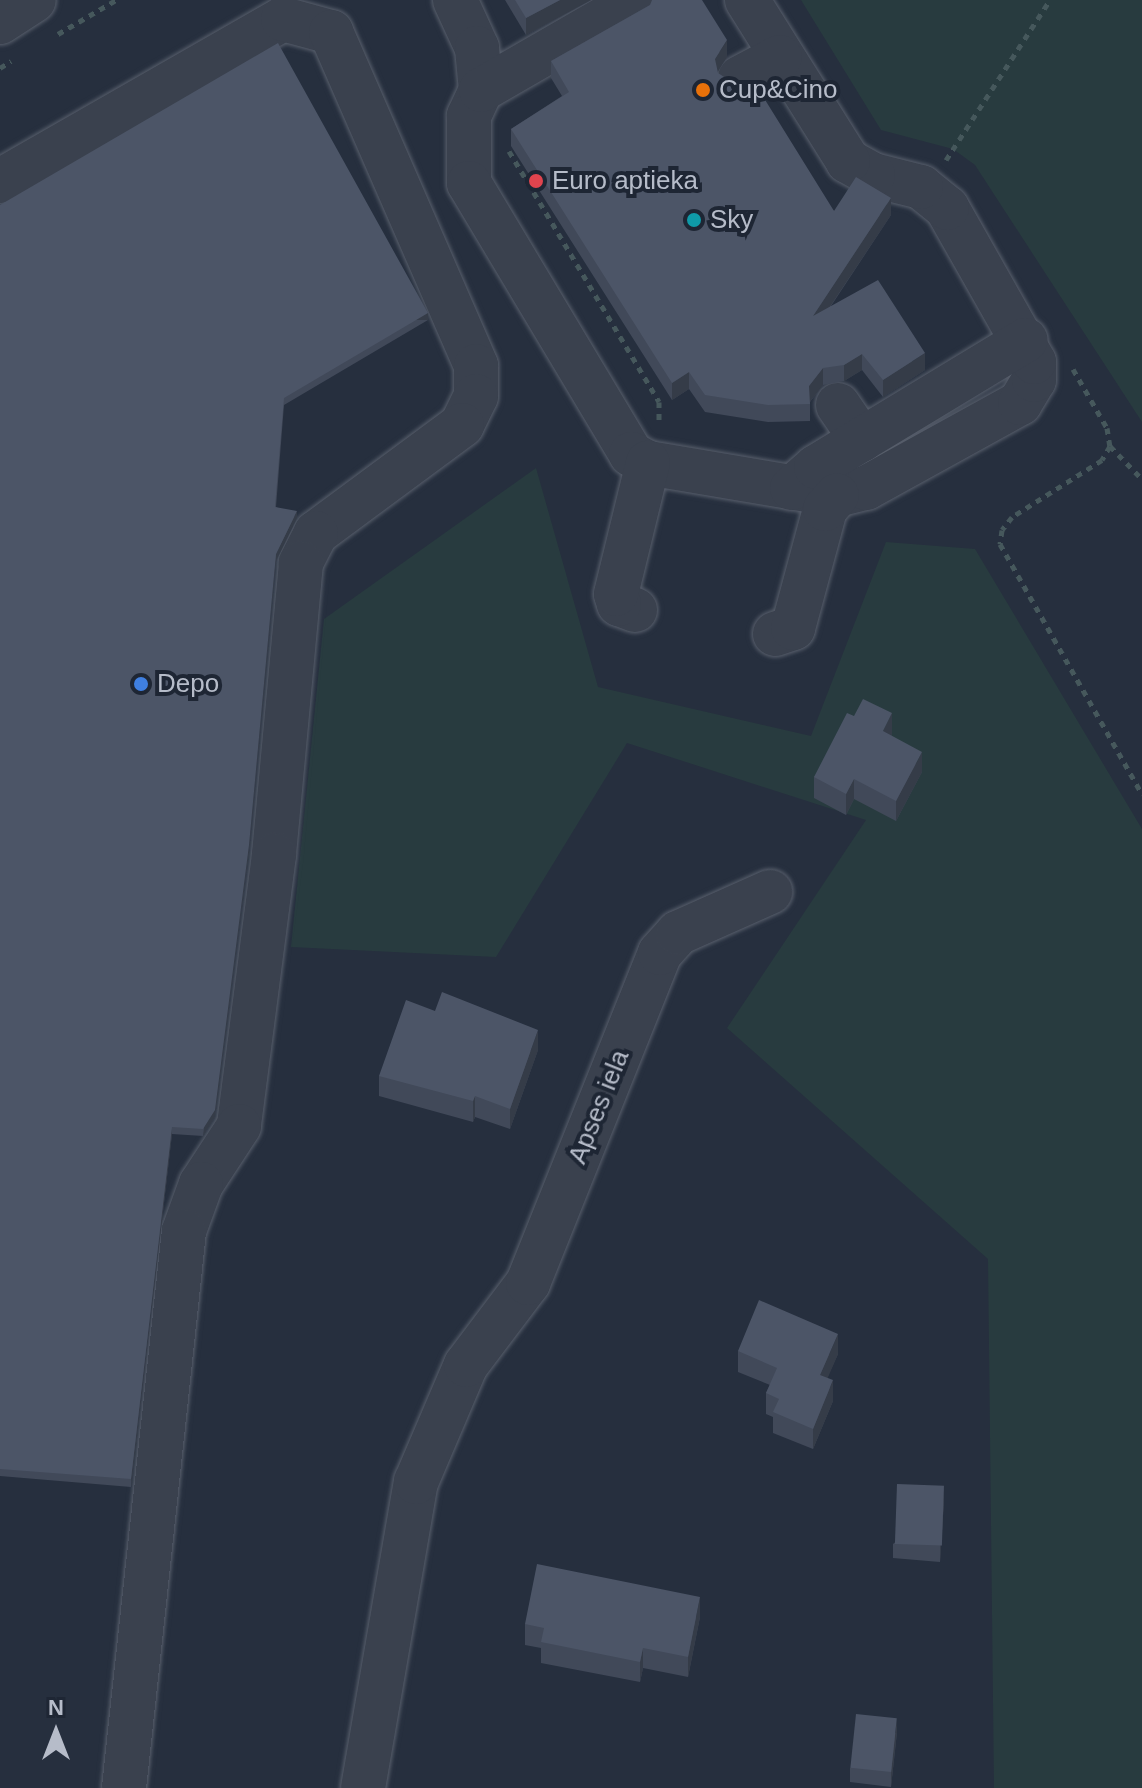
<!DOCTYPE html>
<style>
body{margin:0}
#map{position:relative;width:1142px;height:1788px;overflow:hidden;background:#262f3e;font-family:Helvetica,sans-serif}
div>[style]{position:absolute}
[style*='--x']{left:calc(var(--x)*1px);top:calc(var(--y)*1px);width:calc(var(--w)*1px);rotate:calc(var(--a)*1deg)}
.green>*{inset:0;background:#283b3f}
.path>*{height:5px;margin-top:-2.5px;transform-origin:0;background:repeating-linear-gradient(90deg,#46585c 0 6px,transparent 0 12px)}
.roads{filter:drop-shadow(0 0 2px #585f6c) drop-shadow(0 0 2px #585f6c)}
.minor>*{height:44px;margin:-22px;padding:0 22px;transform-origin:22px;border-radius:22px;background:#3a414e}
.wall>*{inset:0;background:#414959}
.shaded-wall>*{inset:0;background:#353c48;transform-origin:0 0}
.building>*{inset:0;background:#4c5567;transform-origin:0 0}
.dots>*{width:22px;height:22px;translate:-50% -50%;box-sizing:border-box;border:4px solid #1e2634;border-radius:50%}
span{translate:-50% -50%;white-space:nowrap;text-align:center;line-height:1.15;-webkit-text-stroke:8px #1e2634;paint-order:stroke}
.poi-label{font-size:26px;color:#b6bcc9}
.left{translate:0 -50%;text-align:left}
.street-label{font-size:26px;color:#b6bcc9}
.north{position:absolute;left:16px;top:1692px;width:80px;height:80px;-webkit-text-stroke:6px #1e2634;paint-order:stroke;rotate:0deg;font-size:22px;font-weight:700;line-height:32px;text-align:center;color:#b6bcc9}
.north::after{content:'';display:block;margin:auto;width:28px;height:36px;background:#b6bcc9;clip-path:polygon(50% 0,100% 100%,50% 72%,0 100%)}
</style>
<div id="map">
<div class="green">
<i style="clip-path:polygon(801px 0,1142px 0,1142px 422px,975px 165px,953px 149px,881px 130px)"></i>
<i style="clip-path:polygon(536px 468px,598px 687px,811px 736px,886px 542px,975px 549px,1142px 829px,1142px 1788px,994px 1788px,988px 1259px,727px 1028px,866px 820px,627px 743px,496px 957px,291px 947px,324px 619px)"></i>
</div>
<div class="path">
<i style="--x:58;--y:34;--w:67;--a:-30.4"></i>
<i style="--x:0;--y:68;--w:13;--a:-32"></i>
<i style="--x:509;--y:151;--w:292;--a:59.1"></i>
<i style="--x:659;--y:402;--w:22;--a:90"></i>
<i style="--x:946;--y:160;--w:191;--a:-57"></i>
<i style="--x:1073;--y:369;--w:68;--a:60"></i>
<i style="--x:1107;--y:428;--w:18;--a:81"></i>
<i style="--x:1110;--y:446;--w:16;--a:120"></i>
<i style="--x:1102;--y:460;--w:107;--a:147.7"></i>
<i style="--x:1012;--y:517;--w:16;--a:128"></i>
<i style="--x:1002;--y:530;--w:14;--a:98"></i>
<i style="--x:1000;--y:544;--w:288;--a:60.4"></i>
<i style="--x:1110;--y:446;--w:46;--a:45.9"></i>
</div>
<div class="roads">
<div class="minor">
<i style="--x:455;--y:0;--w:53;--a:65.4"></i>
<i style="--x:477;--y:48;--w:42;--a:84.6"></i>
<i style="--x:481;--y:90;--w:29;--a:115"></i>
<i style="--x:469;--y:116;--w:67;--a:90"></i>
<i style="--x:469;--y:183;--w:316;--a:59.1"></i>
<i style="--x:631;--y:454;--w:19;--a:28"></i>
<i style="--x:648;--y:463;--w:192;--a:9.6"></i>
<i style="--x:837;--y:495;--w:30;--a:-14"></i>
<i style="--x:866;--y:488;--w:176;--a:-28.9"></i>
<i style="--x:1020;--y:403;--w:27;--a:-59"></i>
<i style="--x:1034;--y:380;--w:18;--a:-90"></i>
<i style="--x:1034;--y:362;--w:177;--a:-119.5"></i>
<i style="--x:947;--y:208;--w:33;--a:-141"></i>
<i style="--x:921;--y:187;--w:49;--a:-166"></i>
<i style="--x:873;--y:175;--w:29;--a:-151"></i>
<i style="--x:848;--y:161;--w:190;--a:-122.1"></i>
<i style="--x:0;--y:22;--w:40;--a:-32.9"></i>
<i style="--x:740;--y:78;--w:45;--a:-27.7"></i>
<i style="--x:481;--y:90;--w:180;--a:-30"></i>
<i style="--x:0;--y:181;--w:326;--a:-29.8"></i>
<i style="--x:283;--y:19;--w:50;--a:15.2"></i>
<i style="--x:331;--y:32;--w:364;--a:66.5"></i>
<i style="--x:476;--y:366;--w:30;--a:90"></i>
<i style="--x:476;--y:396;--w:32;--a:116"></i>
<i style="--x:462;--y:425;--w:182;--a:143.5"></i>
<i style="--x:316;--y:533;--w:34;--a:117"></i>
<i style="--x:301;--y:563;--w:293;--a:95.3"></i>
<i style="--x:274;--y:855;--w:273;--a:97.4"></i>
<i style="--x:239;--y:1126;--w:69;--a:123.2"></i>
<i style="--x:201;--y:1184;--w:50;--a:109.9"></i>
<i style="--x:184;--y:1231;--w:560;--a:96.15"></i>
<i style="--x:838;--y:405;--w:42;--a:55.6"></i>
<i style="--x:792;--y:488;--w:32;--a:-41"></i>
<i style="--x:816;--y:467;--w:245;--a:-31.2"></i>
<i style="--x:635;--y:610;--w:17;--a:-159"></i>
<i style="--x:619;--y:604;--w:10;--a:-107"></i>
<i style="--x:616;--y:594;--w:135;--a:-76.3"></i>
<i style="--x:775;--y:634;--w:19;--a:-18"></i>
<i style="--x:793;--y:628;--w:123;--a:-74.9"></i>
<i style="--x:825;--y:509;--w:18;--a:-49"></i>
<i style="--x:363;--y:1788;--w:311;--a:-80.2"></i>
<i style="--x:416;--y:1482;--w:127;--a:-66.9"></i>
<i style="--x:466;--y:1365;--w:103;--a:-52.9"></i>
<i style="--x:528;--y:1283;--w:355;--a:-68.2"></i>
<i style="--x:660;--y:953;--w:27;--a:-48"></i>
<i style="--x:678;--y:933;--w:101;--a:-24"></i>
</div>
</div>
<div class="wall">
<i style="clip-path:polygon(505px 0,591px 0,526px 35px)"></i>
<i style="clip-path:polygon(650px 5px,727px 57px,718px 72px,718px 73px,834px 211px,891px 215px,831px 306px,925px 370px,883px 397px,862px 370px,844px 381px,823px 385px,810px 402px,810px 421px,768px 422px,705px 412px,689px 389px,672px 400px,511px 146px,511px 129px,562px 96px,551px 78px,551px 61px)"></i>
<i style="clip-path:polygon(0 205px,428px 320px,284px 405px,276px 507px,297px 518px,276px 561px,249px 852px,215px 1117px,203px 1136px,172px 1134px,131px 1487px,0 1476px)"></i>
<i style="clip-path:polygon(892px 734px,891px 735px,922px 772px,896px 821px,854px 799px,846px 815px,814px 798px,814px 777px)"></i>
<i style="clip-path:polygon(538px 1050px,510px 1129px,475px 1117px,473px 1122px,379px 1096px,379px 1076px)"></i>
<i style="clip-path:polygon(738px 1351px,838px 1354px,827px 1378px,833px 1401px,813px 1449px,773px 1433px,773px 1417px,766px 1414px,766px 1393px,770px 1385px,738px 1372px)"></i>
<i style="clip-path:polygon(944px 1501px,940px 1562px,893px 1558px,893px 1544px)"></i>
<i style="clip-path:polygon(700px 1617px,688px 1677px,643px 1668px,640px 1682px,541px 1663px,541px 1648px,525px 1645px,525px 1624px)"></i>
<i style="clip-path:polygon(897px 1732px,891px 1787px,850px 1782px,850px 1768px)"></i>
</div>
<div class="shaded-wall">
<i style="clip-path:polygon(560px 0,591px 0,526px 35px,526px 18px)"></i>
<i style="clip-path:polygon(727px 40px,727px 57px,715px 76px,715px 59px)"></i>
<i style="clip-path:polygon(891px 198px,891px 215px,813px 332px,813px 316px)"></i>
<i style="left:428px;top:313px;width:7px;height:167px;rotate:90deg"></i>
<i style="clip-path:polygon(925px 353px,925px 370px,883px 397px,883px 380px)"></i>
<i style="clip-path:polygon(862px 354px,862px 370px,844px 381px,844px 365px)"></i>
<i style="clip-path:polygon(823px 368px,823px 385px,809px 403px,809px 386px)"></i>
<i style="clip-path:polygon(689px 372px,689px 389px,672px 400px,672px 383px)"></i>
<i style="clip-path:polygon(297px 511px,297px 518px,276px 561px,249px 852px,215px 1117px,203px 1136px,276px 554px)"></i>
<i style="clip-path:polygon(892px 713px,892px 734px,883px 752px,883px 731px)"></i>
<i style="clip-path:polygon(922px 752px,922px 772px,896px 821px,896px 801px)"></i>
<i style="clip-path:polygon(854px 779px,854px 799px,846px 815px,846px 794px)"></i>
<i style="clip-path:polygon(538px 1030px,538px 1050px,510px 1129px,510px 1109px)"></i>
<i style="clip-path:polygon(475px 1096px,475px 1117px,473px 1122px,473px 1101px)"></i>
<i style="clip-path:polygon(172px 1127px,172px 1134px,131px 1487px,131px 1479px)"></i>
<i style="clip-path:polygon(838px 1334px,838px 1354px,820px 1396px,820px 1375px)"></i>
<i style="clip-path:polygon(833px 1380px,833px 1401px,813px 1449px,813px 1429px)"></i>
<i style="clip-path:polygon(944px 1486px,944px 1501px,940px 1562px,940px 1548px)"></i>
<i style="clip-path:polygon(700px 1597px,700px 1617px,688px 1677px,688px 1657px)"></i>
<i style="clip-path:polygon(643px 1648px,643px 1668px,640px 1682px,640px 1662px)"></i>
<i style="clip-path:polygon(897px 1718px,897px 1732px,891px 1787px,891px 1773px)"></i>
</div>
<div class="building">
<i style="clip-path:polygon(515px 0,560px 0,526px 18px)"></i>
<i style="clip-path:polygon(652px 0,702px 0,727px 40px,715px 59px,718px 73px,738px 86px,754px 82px,834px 211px,856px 177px,891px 198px,813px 316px,878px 280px,925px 353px,883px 380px,862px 354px,844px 365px,823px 368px,809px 386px,810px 404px,768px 405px,705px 395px,689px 372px,672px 383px,511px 129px,569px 92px,551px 61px,650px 5px)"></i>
<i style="clip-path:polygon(278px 43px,428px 313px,284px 398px,275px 507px,297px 511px,276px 554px,249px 845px,215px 1110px,203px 1129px,172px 1127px,131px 1479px,0 1469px,0 205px)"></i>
<i style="clip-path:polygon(863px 699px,892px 713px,883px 731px,922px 752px,896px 801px,854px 779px,846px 794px,814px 777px,847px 713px,854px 716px)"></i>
<i style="clip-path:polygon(442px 992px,538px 1030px,510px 1109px,475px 1096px,473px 1101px,379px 1076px,406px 1000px,435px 1011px)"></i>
<i style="clip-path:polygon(759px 1300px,838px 1334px,820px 1375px,833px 1380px,813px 1429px,773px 1412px,779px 1399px,766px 1393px,777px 1368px,738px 1351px)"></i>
<i style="left:897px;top:1484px;width:47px;height:60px;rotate:2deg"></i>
<i style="clip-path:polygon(537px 1564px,700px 1597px,688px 1657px,643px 1648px,640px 1662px,541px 1642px,544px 1628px,525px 1624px)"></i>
<i style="left:856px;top:1714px;width:41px;height:54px;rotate:6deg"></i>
</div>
<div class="dots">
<i style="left:703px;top:90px;background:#e8710a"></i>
<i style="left:536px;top:181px;background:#e0444e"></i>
<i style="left:694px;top:220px;background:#0f9aa8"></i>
<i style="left:141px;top:684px;background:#3f7fe0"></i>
</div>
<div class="poi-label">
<span class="left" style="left:719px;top:90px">Cup&amp;Cino</span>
<span class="left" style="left:552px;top:181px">Euro aptieka</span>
<span class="left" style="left:710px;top:220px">Sky</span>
<span class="left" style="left:157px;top:684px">Depo</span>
</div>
<div class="street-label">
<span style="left:599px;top:1107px;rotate:-68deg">Apses iela</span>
</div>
<div class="north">N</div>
</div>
